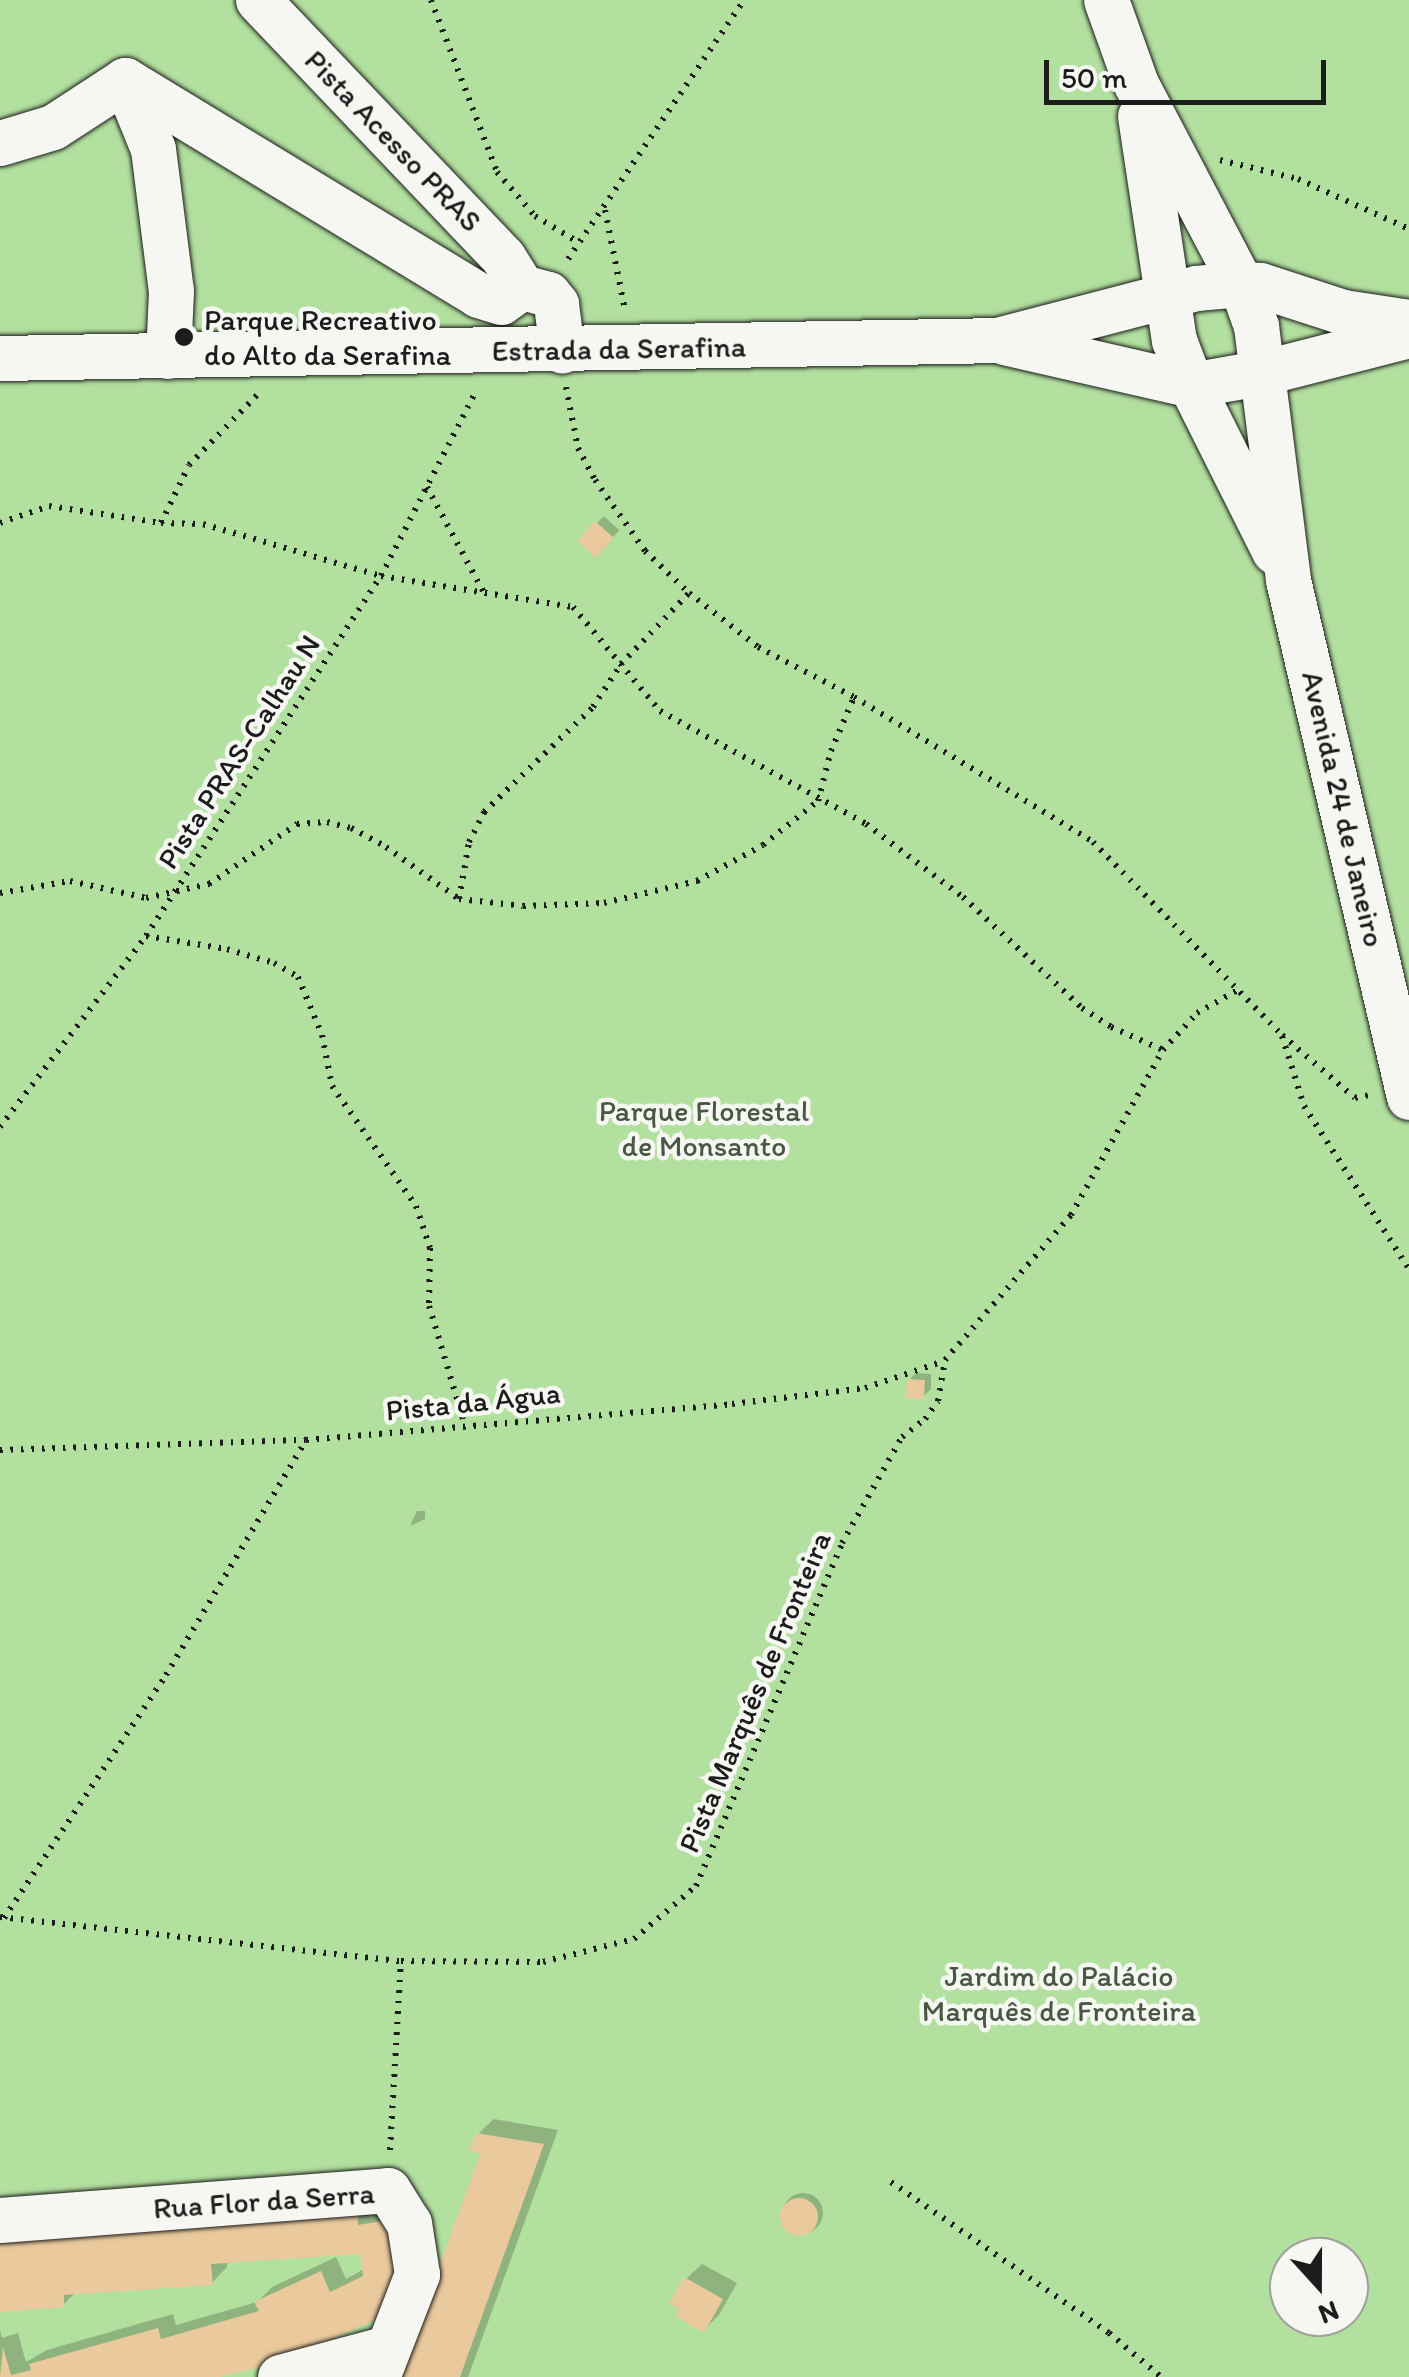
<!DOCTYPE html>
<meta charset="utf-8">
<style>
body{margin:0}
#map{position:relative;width:1409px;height:2377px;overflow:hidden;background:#f6f6f2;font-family:Itim,sans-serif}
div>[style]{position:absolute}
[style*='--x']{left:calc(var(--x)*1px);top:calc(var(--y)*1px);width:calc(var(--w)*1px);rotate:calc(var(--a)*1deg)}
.green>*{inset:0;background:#b2e09f}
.shadow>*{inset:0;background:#0003;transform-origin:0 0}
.round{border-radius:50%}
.building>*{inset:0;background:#eac99c;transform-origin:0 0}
.path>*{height:6px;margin-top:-3px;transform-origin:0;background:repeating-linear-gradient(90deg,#1c1c1c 0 2.5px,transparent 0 10.5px)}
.roads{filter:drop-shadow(0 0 2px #1c1c1c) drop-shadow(0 0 2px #1c1c1c)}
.minor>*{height:45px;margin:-22.5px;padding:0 22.5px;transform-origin:22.5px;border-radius:22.5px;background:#f6f6f2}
.dots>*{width:28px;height:28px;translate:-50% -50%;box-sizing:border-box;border:5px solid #f6f6f2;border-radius:50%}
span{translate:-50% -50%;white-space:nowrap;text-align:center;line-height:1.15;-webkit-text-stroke:9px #f6f6f2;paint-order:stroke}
.street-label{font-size:30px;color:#1c1c1c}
.poi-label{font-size:30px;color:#1c1c1c}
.left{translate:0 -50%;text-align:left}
.park-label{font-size:30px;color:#495743}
.north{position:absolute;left:1269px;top:2237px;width:100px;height:100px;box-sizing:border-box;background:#f6f6f2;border:2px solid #9f9f9c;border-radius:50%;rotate:159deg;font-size:28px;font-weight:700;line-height:40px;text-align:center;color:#1c1c1c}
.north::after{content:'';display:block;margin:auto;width:35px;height:45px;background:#1c1c1c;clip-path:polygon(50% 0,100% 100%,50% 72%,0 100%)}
.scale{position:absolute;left:1044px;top:60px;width:282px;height:45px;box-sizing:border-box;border:5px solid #1c1c1c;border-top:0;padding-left:12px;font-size:30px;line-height:35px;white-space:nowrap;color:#1c1c1c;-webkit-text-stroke:8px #f6f6f2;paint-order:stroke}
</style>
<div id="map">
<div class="green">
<i style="clip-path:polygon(evenodd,0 0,1409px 0,1409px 2377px,0 2377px,0 0,1289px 2257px,1349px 2257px,1349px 2317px,1289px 2317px,1289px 2257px)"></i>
</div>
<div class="shadow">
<i style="left:604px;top:516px;width:21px;height:34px;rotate:43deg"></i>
<i style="clip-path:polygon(916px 1373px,931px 1374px,931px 1389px,924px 1396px,909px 1380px)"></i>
<i style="clip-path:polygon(417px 1511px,425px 1511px,425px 1519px,410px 1526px)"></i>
<i style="clip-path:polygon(494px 2119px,558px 2130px,468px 2377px,402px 2377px,483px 2153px,478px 2134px)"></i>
<i class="round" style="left:783px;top:2193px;width:40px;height:40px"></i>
<i style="clip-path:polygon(403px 2206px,417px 2255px,217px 2377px,0 2377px,0 2330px,2px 2338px,18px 2333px,26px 2362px,47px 2350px,173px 2314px,176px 2325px,257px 2302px,272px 2287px,336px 2257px,346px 2279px,364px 2269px,362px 2251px,227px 2260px,227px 2267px,212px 2283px,76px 2292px,63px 2305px,0 2309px,0 2221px)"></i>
<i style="clip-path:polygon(702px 2264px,737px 2283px,719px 2315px,704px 2330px,686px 2279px)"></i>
</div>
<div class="building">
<i style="left:595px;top:521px;width:25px;height:27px;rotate:42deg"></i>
<i style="left:907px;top:1379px;width:18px;height:19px;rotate:3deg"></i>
<i style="clip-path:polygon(476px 2133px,544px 2144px,460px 2377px,399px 2377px,480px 2154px,469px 2150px)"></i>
<i class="round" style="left:780px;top:2198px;width:38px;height:38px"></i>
<i style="clip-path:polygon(357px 2209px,358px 2225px,388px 2220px,403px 2271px,387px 2314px,282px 2362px,219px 2377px,0 2377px,3px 2347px,11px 2375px,31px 2370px,29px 2364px,158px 2328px,161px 2339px,259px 2311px,254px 2302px,321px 2271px,330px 2292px,363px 2276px,360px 2254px,211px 2264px,213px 2285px,64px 2295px,64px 2307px,0 2312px,0 2234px)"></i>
<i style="clip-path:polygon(684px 2277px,723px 2299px,704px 2333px,675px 2316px,679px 2309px,669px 2303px)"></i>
</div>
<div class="path">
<i style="--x:431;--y:0;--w:184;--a:69"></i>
<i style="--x:497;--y:172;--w:58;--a:49.2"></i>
<i style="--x:535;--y:216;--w:50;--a:31.2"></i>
<i style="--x:1220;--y:160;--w:80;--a:13.7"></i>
<i style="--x:1298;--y:179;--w:122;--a:24.2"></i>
<i style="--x:605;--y:210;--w:102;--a:78.7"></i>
<i style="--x:568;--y:259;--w:313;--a:-55.8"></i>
<i style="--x:566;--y:387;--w:62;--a:78.9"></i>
<i style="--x:578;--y:448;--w:36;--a:62"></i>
<i style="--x:595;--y:480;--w:87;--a:54.8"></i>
<i style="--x:645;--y:551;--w:61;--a:43.7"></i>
<i style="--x:689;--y:593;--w:88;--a:38"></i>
<i style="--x:758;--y:647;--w:108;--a:27.5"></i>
<i style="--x:854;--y:697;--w:280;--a:31.2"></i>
<i style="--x:1093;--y:842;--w:270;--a:45.6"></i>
<i style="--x:1282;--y:1035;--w:96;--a:40.8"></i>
<i style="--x:1355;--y:1098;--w:14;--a:-12"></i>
<i style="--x:427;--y:487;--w:120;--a:61.7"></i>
<i style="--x:0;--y:523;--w:52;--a:-19.1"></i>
<i style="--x:49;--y:506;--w:113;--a:8.6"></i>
<i style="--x:161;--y:523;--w:42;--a:1.4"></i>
<i style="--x:203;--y:524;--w:185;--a:16.3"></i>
<i style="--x:381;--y:576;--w:194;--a:9.2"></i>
<i style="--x:573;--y:607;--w:136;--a:50.1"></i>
<i style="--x:660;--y:711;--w:235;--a:28.7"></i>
<i style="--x:866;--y:824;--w:121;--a:37"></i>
<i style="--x:963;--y:897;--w:163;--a:43"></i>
<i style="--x:1082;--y:1008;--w:35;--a:33"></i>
<i style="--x:1111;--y:1027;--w:57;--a:23.9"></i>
<i style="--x:161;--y:523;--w:64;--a:-64.2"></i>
<i style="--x:189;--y:465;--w:98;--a:-45.8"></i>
<i style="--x:0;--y:893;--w:71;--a:-9.7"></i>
<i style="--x:70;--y:881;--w:78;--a:12.6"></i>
<i style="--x:146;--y:898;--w:65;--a:-12.5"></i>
<i style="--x:209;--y:884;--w:107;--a:-34.3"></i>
<i style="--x:297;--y:824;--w:30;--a:-4"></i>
<i style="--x:327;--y:822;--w:25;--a:14"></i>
<i style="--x:351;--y:828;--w:40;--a:28"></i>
<i style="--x:386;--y:847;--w:90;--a:35.5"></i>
<i style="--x:459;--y:899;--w:64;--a:6.2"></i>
<i style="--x:523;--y:906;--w:81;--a:-2.1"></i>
<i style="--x:604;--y:903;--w:96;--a:-13.3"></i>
<i style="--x:697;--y:881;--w:75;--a:-28.6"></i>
<i style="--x:763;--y:845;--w:70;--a:-38.7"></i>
<i style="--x:818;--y:801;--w:52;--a:-75.4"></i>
<i style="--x:831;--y:751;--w:59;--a:-66.9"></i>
<i style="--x:459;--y:899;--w:58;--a:-80"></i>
<i style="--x:469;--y:842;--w:34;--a:-63"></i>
<i style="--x:484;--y:812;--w:151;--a:-43.9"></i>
<i style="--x:593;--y:707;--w:51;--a:-56.9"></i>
<i style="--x:621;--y:664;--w:98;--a:-46.2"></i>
<i style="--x:146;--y:936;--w:82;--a:9.1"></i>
<i style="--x:227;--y:949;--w:49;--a:16.6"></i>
<i style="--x:274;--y:963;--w:28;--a:30"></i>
<i style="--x:298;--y:977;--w:63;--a:67.5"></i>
<i style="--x:322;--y:1035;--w:52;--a:78.9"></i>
<i style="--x:332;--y:1086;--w:146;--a:55"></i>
<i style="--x:416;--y:1206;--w:44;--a:71.6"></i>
<i style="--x:430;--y:1248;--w:58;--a:91"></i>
<i style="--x:429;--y:1306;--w:124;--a:73.2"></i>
<i style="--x:1282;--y:1036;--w:73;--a:72.6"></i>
<i style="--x:1304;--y:1106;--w:194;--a:57.2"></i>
<i style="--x:0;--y:1127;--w:240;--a:-52.6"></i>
<i style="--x:146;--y:936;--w:430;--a:-56.9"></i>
<i style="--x:381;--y:576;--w:208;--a:-62.8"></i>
<i style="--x:0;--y:1450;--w:306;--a:-1.9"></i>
<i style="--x:306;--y:1440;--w:428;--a:-4.8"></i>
<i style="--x:732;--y:1404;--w:134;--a:-6.9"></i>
<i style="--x:865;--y:1388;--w:83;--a:-18.9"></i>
<i style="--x:0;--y:1917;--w:403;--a:6.3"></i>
<i style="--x:401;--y:1961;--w:142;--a:0.4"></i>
<i style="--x:543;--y:1962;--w:94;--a:-14.2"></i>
<i style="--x:634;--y:1939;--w:82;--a:-40.5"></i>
<i style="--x:696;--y:1886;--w:373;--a:-66.9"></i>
<i style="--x:842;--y:1543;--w:122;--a:-60.5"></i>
<i style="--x:902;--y:1437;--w:29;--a:-38"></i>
<i style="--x:925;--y:1419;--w:22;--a:-54"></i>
<i style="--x:938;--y:1401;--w:42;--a:-80.3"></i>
<i style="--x:945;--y:1360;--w:192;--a:-49"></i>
<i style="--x:1071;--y:1215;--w:189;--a:-60.9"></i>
<i style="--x:1163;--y:1050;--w:50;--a:-47.4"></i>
<i style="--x:1197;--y:1013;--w:45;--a:-29.4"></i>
<i style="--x:4;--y:1918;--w:292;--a:-56.3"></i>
<i style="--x:166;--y:1675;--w:274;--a:-59.2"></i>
<i style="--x:390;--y:2150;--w:189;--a:-86.7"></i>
<i style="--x:891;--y:2182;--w:265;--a:34.7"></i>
<i style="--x:1109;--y:2333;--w:68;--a:40.2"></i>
</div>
<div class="roads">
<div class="minor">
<i style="--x:258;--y:0;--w:355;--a:46.4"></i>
<i style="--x:503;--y:257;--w:36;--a:58"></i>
<i style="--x:1106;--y:0;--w:89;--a:70.3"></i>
<i style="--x:1136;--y:84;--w:226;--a:62.3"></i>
<i style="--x:1241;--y:284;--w:45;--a:70.3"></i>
<i style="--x:1256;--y:326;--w:256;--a:82.8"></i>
<i style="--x:1288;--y:580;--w:531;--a:76.83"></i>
<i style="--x:125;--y:80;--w:413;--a:31.3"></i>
<i style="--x:478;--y:295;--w:24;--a:17"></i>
<i style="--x:125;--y:80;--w:74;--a:67.9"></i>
<i style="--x:153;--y:149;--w:143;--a:82.8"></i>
<i style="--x:171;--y:291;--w:65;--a:92.6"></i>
<i style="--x:1140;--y:116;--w:227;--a:81.4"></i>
<i style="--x:1174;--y:340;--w:48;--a:69.3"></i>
<i style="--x:1191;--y:385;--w:186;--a:63.4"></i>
<i style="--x:0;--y:143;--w:55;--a:-16.8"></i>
<i style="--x:53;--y:127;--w:86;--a:-33.1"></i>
<i style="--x:502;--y:301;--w:24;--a:-35"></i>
<i style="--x:522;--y:287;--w:27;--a:15"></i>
<i style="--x:548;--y:294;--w:13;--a:51"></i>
<i style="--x:556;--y:304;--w:47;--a:82.7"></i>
<i style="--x:1004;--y:342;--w:192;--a:12.9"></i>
<i style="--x:1191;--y:385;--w:75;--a:-10"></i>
<i style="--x:1265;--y:372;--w:149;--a:-14.4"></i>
<i style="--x:0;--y:358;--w:997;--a:-1.03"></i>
<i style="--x:997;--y:340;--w:206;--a:-14.6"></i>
<i style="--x:1196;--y:288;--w:45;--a:-5.1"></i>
<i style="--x:1241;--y:284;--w:19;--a:3"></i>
<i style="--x:1260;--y:285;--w:87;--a:18"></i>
<i style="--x:1343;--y:312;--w:67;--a:8.6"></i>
<i style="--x:0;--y:2220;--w:389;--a:-4.4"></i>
<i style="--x:388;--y:2190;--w:39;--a:58"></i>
<i style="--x:409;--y:2223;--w:52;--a:81.1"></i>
<i style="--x:417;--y:2274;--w:110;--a:111.2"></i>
<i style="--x:280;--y:2377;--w:111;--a:-15.2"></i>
</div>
</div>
<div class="dots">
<i style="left:184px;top:337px;background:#1c1c1c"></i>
</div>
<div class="street-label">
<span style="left:393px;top:141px;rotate:46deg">Pista Acesso PRAS</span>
<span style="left:619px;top:349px;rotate:-1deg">Estrada da Serafina</span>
<span style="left:239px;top:752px;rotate:-57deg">Pista PRAS-Calhau N</span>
<span style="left:1343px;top:809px;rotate:77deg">Avenida 24 de Janeiro</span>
<span style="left:473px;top:1402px;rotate:-6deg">Pista da Água</span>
<span style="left:755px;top:1692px;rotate:-67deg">Pista Marquês de Fronteira</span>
<span style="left:264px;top:2201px;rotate:-4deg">Rua Flor da Serra</span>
</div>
<div class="poi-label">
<span class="left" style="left:204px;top:337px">Parque Recreativo<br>do Alto da Serafina</span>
</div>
<div class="park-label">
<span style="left:704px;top:1128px">Parque Florestal<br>de Monsanto</span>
<span style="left:1059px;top:1993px">Jardim do Palácio<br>Marquês de Fronteira</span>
</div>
<div class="north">N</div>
<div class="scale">50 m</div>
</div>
